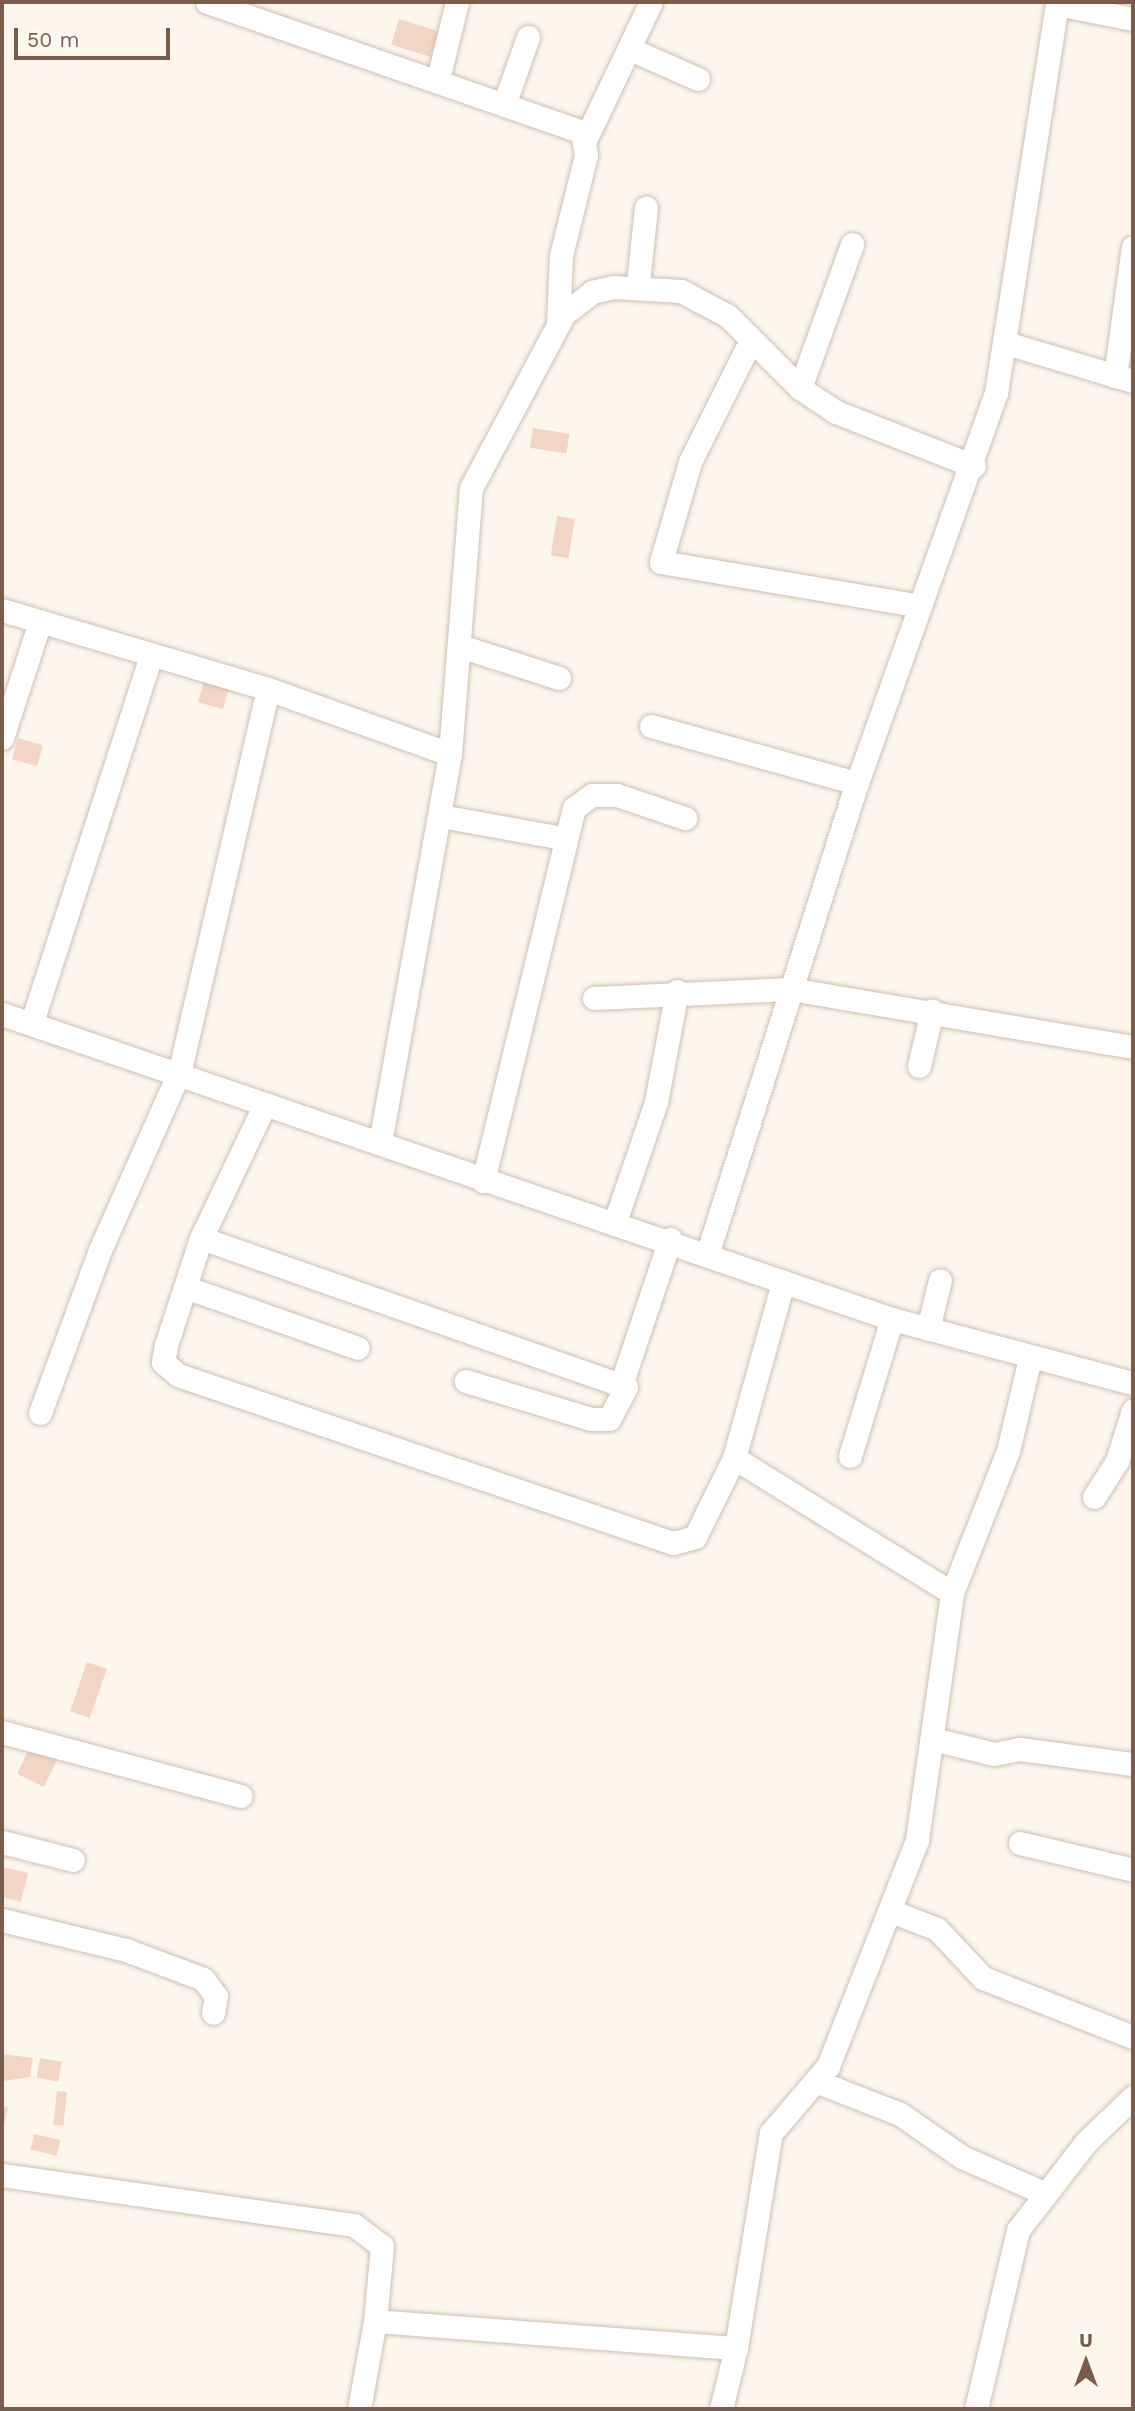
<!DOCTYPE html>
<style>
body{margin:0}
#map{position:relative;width:1135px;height:2411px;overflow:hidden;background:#fdf6ec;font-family:"Work Sans",sans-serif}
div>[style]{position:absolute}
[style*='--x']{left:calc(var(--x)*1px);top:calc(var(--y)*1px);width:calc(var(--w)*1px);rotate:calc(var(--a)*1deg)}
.building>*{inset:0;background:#f3d5c3;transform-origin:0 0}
.roads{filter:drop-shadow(0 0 2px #d1beb0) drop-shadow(0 0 2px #d1beb0)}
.minor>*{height:23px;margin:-11.5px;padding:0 11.5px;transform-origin:11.5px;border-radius:11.5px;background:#fff}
span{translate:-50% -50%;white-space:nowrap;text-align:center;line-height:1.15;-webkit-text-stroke:5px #fffaf3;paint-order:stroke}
.frame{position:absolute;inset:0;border:4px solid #7a5c4d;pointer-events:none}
.north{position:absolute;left:1051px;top:2327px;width:70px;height:70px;-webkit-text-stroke:5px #fffaf3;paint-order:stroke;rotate:0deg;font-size:19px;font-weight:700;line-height:28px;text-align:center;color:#7a5c4d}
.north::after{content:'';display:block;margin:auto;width:24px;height:32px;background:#7a5c4d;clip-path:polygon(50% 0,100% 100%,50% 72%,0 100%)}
.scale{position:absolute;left:14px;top:28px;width:156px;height:32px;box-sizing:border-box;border:4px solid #7a5c4d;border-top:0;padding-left:9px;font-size:21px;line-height:24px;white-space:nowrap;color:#7a5c4d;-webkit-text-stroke:5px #fffaf3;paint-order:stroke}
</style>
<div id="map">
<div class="building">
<i style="left:399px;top:19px;width:41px;height:27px;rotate:17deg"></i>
<i style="left:533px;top:428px;width:37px;height:20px;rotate:9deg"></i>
<i style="left:557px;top:516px;width:18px;height:40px;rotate:9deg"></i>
<i style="left:204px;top:681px;width:26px;height:22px;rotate:16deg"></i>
<i style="left:18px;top:738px;width:26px;height:22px;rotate:16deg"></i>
<i style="left:87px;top:1662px;width:21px;height:52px;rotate:19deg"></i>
<i style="left:31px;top:1745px;width:30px;height:32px;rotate:26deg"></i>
<i style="clip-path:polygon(2px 1867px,28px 1873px,21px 1902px,2px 1897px)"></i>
<i style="clip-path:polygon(2px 2054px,33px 2058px,30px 2077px,4px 2081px)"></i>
<i style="left:40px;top:2058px;width:22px;height:20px;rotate:10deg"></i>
<i style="left:57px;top:2091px;width:10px;height:34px;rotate:6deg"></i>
<i style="clip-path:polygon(2px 2106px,8px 2107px,3px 2131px,2px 2131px)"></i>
<i style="left:34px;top:2134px;width:27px;height:16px;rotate:13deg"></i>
</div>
<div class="roads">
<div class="minor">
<i style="--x:207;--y:2;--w:397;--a:19.1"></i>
<i style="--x:582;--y:132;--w:23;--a:80"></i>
<i style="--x:586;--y:155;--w:103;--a:104"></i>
<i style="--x:561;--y:255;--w:69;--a:92.5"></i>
<i style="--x:1057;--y:4;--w:77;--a:11.2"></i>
<i style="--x:632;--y:50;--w:72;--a:23.7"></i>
<i style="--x:438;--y:79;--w:79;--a:-76.1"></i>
<i style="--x:505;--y:102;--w:69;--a:-70.5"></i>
<i style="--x:586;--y:138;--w:151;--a:-64.5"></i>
<i style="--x:638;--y:283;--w:76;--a:-84"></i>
<i style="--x:751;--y:340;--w:136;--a:116.6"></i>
<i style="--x:690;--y:462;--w:104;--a:106.2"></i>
<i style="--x:661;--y:562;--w:263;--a:9.6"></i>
<i style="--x:1006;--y:343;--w:133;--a:16.7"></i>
<i style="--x:1115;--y:376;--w:130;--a:-82.1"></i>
<i style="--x:800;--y:388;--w:153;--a:-70.1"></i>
<i style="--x:2;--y:610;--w:277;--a:16.5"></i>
<i style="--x:268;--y:689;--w:193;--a:19.7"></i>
<i style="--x:460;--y:646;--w:104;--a:17.9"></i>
<i style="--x:651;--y:726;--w:214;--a:15.5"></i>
<i style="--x:2;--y:738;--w:122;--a:-71.9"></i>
<i style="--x:441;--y:816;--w:123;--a:10.3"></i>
<i style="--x:594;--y:998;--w:196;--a:-2.6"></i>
<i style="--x:790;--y:989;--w:348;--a:9.6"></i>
<i style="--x:2;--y:1014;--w:941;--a:18.92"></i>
<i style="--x:892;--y:1319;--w:249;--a:14.9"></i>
<i style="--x:32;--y:1022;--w:383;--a:-72"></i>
<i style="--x:919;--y:1066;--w:57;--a:-76.7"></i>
<i style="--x:265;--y:1104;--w:148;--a:115.5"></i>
<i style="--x:201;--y:1238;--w:113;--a:108.1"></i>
<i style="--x:166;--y:1345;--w:17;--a:100"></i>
<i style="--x:163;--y:1362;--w:20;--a:41"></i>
<i style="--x:178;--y:1375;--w:523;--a:18.75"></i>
<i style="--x:673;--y:1543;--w:23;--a:-15"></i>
<i style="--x:695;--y:1537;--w:88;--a:-63.7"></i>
<i style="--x:380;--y:1143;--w:395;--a:-79.8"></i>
<i style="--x:450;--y:754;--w:267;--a:-85.5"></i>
<i style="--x:471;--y:488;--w:197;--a:-61.9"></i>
<i style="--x:564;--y:314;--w:36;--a:-38"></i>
<i style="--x:592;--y:292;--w:22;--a:-13"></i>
<i style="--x:613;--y:287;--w:68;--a:3.4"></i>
<i style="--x:681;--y:291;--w:53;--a:28"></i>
<i style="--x:728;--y:316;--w:102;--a:45"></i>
<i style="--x:800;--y:388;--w:43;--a:33.7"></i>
<i style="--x:836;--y:412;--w:148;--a:21.4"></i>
<i style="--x:483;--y:1181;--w:384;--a:-76.3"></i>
<i style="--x:574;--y:808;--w:22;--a:-36"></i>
<i style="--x:592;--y:795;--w:25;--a:0"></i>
<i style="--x:617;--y:795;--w:72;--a:18.7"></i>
<i style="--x:615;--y:1222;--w:127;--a:-71.1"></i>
<i style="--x:656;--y:1102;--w:113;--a:-79.3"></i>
<i style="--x:201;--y:1238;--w:450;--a:19.3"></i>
<i style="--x:626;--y:1387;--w:36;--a:118"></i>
<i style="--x:609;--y:1419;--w:18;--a:180"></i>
<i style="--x:591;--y:1419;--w:131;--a:-163.1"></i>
<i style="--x:708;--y:1252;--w:492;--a:-72.4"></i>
<i style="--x:857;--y:783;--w:414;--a:-70.4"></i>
<i style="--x:996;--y:393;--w:396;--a:-81.1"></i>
<i style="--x:185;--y:1287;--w:183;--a:19.4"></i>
<i style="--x:928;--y:1329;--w:50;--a:-76.2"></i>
<i style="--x:622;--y:1382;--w:151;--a:-71.4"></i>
<i style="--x:40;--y:1413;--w:174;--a:-69.8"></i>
<i style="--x:100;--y:1250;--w:197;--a:-66"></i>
<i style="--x:180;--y:1070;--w:391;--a:-77"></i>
<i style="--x:850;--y:1456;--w:143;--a:-73"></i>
<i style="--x:1094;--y:1497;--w:43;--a:-57.4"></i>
<i style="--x:1117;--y:1461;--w:53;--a:-72.6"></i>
<i style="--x:952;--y:1593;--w:153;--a:-68.5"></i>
<i style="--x:1008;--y:1451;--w:96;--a:-76.7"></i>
<i style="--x:2;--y:1732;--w:247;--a:15"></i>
<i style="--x:933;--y:1739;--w:63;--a:13.8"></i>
<i style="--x:994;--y:1754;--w:26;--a:-11"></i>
<i style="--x:1020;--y:1749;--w:114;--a:7.6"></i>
<i style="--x:2;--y:1842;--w:73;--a:14.2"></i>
<i style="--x:1020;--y:1843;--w:116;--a:13.4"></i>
<i style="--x:891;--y:1911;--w:49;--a:21.4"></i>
<i style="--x:937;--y:1929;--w:67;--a:46.8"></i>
<i style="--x:983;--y:1978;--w:161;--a:21.5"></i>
<i style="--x:2;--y:1920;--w:128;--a:13.6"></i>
<i style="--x:126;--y:1950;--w:82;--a:20.6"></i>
<i style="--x:203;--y:1979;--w:21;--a:53"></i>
<i style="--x:216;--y:1996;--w:17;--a:100"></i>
<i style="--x:818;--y:2082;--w:88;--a:21.3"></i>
<i style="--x:900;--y:2114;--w:75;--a:34.7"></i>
<i style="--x:962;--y:2157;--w:90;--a:23.7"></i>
<i style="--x:2;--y:2175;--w:356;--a:8.1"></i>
<i style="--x:354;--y:2225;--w:35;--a:37"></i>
<i style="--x:382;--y:2246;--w:75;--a:95.3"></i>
<i style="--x:359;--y:2409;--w:89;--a:-79.7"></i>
<i style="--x:375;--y:2321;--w:362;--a:4.3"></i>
<i style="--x:736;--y:2348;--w:218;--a:-80.8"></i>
<i style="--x:771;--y:2133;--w:88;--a:-49.6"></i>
<i style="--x:828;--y:2066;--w:243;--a:-68.5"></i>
<i style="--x:917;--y:1840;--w:249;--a:-81.9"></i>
<i style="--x:952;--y:1593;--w:256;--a:-148.2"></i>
<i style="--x:734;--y:1458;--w:183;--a:-74.4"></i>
<i style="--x:721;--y:2409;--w:63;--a:-76.2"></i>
<i style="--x:976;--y:2409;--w:184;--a:-76.8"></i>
<i style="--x:1018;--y:2230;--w:111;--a:-52.3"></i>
<i style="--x:1086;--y:2142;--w:65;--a:-43.8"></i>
</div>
</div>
<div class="frame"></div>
<div class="north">U</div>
<div class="scale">50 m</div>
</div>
